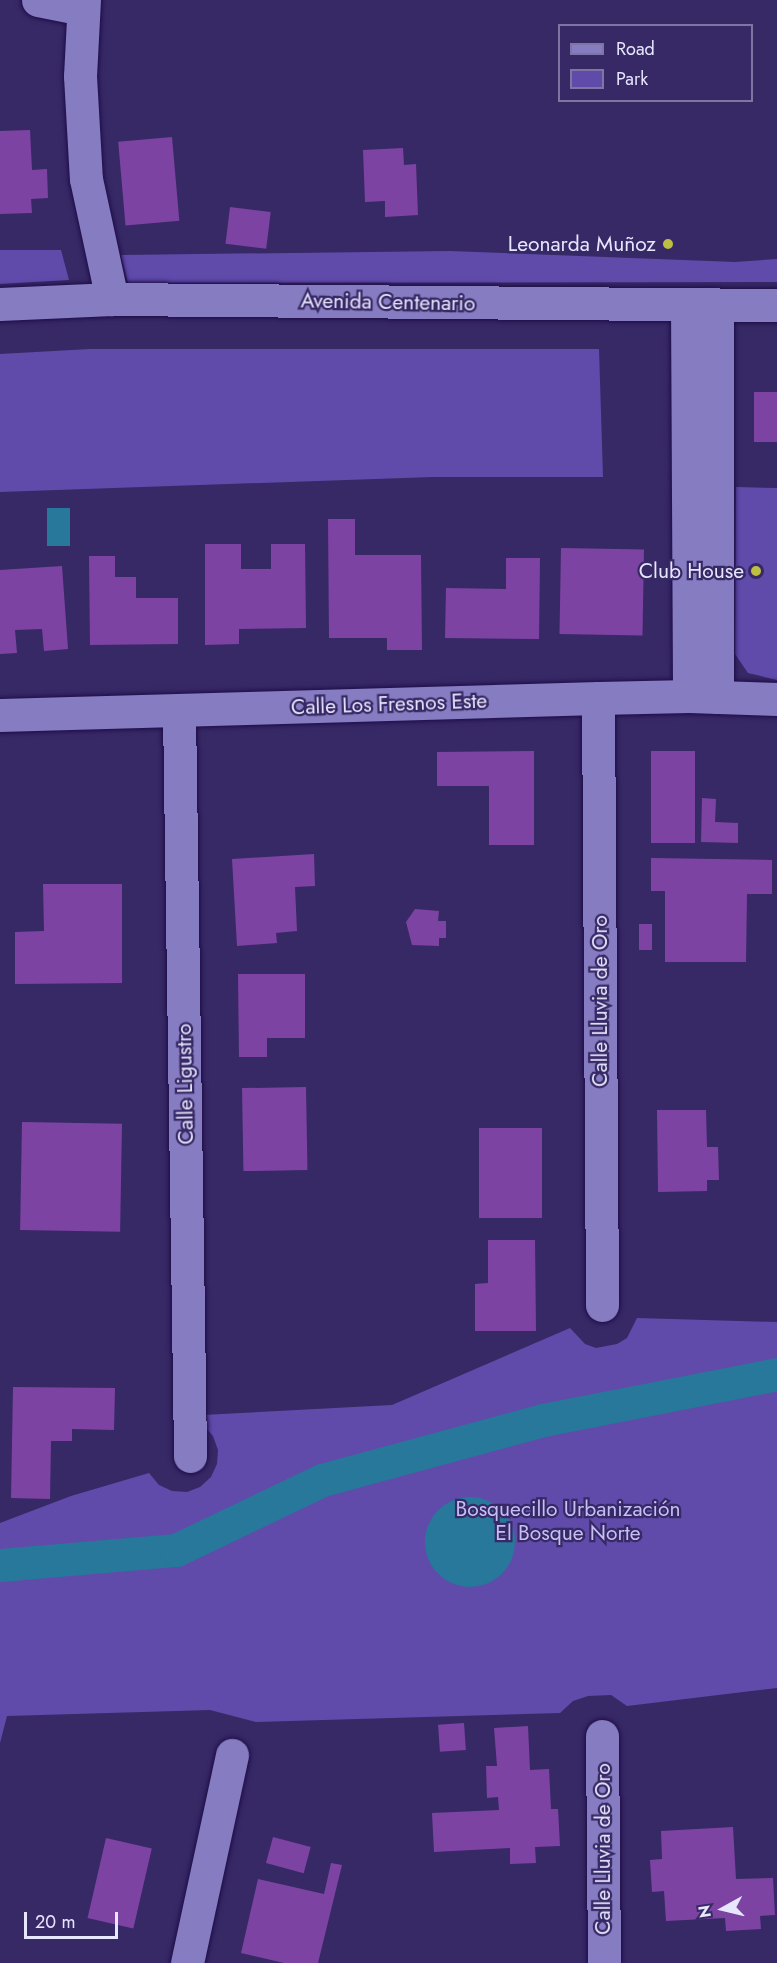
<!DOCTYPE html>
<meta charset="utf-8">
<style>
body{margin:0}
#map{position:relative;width:777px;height:1963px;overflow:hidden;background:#372966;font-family:Jost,sans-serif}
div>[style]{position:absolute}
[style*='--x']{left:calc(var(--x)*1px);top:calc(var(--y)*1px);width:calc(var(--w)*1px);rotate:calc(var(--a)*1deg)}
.green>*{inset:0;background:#604bab}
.water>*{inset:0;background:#27789a;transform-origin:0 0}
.round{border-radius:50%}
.canal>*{height:33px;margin:-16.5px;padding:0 16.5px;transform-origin:16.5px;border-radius:16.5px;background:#27789a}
.building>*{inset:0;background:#7d43a3;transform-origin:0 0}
.roads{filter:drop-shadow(0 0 2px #1f0d49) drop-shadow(0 0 2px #1f0d49)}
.minor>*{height:33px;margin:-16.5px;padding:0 16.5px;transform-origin:16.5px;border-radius:16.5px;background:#867cc1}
.dots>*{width:16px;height:16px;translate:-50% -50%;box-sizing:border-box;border:3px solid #372966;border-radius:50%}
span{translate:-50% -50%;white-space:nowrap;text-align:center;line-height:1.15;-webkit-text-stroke:4.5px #372966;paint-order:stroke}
.poi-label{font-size:21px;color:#e8e6fd}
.right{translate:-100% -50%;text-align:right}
.street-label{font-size:21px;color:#e8e6fd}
.park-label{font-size:21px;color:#c5bff4}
.legend{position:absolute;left:558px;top:24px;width:195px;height:78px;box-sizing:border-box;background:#372966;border:2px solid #7e75a2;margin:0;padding:8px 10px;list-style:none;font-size:18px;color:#e8e6fd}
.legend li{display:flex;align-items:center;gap:12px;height:30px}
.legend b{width:30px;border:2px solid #7e75a2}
.north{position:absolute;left:693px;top:1879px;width:60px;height:60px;-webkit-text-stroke:4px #372966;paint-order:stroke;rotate:262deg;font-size:16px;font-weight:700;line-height:24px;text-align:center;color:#e8e6fd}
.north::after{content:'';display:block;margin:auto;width:21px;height:27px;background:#e8e6fd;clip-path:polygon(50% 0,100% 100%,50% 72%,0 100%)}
.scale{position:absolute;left:24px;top:1912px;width:94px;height:27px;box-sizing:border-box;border:3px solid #e8e6fd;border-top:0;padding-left:8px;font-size:18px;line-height:21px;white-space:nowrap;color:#e8e6fd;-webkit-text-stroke:4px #372966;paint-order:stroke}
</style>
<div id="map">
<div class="green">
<i style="clip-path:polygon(0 250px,61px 250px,69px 280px,0 284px)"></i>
<i style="clip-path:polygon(450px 251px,735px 262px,777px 259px,777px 282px,128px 283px,121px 255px)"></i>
<i style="clip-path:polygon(90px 349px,599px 349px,603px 477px,432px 477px,0 492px,0 354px)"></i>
<i style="clip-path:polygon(736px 487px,777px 488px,777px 680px,748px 673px,735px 654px)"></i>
<i style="clip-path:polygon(637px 1318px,777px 1322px,777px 1688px,627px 1706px,611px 1695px,588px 1696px,573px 1701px,560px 1713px,256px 1722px,210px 1710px,7px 1716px,0 1743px,0 1523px,71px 1496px,149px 1473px,159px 1485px,172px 1491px,187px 1492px,200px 1487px,211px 1477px,217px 1464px,218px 1450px,213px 1436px,203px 1425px,203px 1415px,392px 1405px,570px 1328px,585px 1344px,596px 1348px,617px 1344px,627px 1338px)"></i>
</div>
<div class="water">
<i style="left:70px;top:508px;width:38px;height:23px;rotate:90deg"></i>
<i class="round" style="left:425px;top:1497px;width:90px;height:90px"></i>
</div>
<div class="canal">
<i style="--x:0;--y:1565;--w:177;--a:-4.9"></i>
<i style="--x:176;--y:1550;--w:162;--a:-25.6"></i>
<i style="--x:322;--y:1480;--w:229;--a:-15.2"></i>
<i style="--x:543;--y:1420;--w:238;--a:-11.1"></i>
</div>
<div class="building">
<i style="clip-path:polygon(30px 130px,32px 170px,47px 169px,48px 198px,31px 199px,32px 213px,0 214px,0 131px)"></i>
<i style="left:172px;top:137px;width:84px;height:54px;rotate:85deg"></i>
<i style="clip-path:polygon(403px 148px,404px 165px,416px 164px,418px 215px,385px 217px,385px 201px,365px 202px,363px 150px)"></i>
<i style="left:230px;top:207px;width:41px;height:37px;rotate:7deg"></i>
<i style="left:754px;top:392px;width:23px;height:50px"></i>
<i style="clip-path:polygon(328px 519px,355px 519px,355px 555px,421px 555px,422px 650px,387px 650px,387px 638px,329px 638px)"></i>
<i style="clip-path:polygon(205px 544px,241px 544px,241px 569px,271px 569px,271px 544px,305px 544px,306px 628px,239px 629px,239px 644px,205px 645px)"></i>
<i style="left:561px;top:548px;width:83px;height:86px;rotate:1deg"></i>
<i style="clip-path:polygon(89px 556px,115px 556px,115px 577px,136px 577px,136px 598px,178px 598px,178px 644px,90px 645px)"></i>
<i style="clip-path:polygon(506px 558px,540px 558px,539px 639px,445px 638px,446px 588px,506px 589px)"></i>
<i style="clip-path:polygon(62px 566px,68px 649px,44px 651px,42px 629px,15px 630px,17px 653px,0 654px,0 570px)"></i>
<i style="clip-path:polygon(534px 751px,534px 845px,489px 845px,489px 786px,437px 786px,437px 752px)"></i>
<i style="left:651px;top:751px;width:44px;height:92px"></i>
<i style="clip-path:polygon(702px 798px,716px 799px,715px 822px,738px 823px,738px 843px,701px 842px)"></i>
<i style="clip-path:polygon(314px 854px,315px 886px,295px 887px,297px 931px,276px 933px,277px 943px,237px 946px,232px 859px)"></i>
<i style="clip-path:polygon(651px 858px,772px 860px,772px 894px,747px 894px,746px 962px,665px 962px,665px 891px,651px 891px)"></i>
<i style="clip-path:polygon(43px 884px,122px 884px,122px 983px,15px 984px,15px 932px,44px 931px)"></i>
<i style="clip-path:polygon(415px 909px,439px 911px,438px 921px,446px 921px,446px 938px,439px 938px,439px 946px,412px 945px,406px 922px)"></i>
<i style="left:639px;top:924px;width:13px;height:26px"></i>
<i style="clip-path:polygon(238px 974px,305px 974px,305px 1038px,267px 1038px,267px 1057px,239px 1057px)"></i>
<i style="left:306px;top:1087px;width:83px;height:64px;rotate:89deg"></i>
<i style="clip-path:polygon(657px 1110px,706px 1110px,707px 1147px,718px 1147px,719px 1180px,707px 1180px,707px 1191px,658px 1192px)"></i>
<i style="left:22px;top:1122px;width:100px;height:108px;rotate:1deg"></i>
<i style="left:479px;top:1128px;width:63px;height:90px"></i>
<i style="clip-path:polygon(488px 1240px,535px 1240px,536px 1331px,475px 1331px,475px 1284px,488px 1283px)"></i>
<i style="clip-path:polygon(13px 1387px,115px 1388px,114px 1430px,72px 1429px,72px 1441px,51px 1441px,50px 1499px,11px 1498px)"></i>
<i style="left:464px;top:1723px;width:27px;height:26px;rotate:86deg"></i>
<i style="clip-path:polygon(528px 1726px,530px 1770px,549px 1769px,551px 1809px,558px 1809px,560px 1846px,535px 1847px,536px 1863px,510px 1864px,510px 1848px,434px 1852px,432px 1813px,499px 1810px,498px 1797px,487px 1798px,486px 1766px,497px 1766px,494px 1728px)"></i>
<i style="clip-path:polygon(733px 1827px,736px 1879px,773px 1878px,775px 1915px,760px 1916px,761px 1929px,726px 1931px,725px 1918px,666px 1921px,664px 1891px,652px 1892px,650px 1860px,662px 1859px,661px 1831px)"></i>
<i style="left:273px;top:1837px;width:39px;height:27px;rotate:15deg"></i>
<i style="left:106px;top:1838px;width:47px;height:82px;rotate:13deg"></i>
<i style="clip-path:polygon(331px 1863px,342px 1865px,318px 1963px,284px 1963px,241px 1953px,258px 1879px,324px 1894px)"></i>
</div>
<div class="roads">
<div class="minor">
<i style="--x:38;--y:0;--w:46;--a:11.3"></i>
<i style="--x:84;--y:0;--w:76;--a:93"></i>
<i style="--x:80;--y:76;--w:103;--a:86.7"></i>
<i style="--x:86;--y:179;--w:123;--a:77.8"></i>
<i style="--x:0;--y:304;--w:112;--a:-2.6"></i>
<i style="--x:112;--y:299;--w:665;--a:0.52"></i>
<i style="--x:687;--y:306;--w:390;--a:89.7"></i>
<i style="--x:717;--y:306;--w:391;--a:90"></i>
<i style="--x:598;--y:698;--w:607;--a:89.62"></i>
<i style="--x:179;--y:711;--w:745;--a:89.15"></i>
<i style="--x:0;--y:715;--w:598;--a:-1.63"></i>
<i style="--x:598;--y:698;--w:91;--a:-1.3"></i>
<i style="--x:689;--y:696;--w:88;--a:2"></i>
<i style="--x:602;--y:1736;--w:227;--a:89.5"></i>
<i style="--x:187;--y:1963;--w:213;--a:-77.8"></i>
</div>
</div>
<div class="dots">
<i style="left:668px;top:244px;background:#bebf42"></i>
<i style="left:756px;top:571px;background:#bebf42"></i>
</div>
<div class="poi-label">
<span class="right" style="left:656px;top:244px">Leonarda Muñoz</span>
<span class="right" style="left:744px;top:571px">Club House</span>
</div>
<div class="street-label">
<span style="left:388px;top:302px;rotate:1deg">Avenida Centenario</span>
<span style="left:389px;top:704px;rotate:-2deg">Calle Los Fresnos Este</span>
<span style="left:600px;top:1001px;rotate:-90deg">Calle Lluvia de Oro</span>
<span style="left:185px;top:1084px;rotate:-91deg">Calle Ligustro</span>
<span style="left:603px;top:1849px;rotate:-90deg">Calle Lluvia de Oro</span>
</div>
<div class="park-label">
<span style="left:568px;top:1521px">Bosquecillo Urbanización<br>El Bosque Norte</span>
</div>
<ul class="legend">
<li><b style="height:8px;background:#867cc1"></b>Road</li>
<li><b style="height:16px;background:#604bab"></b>Park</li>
</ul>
<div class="north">N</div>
<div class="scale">20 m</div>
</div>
